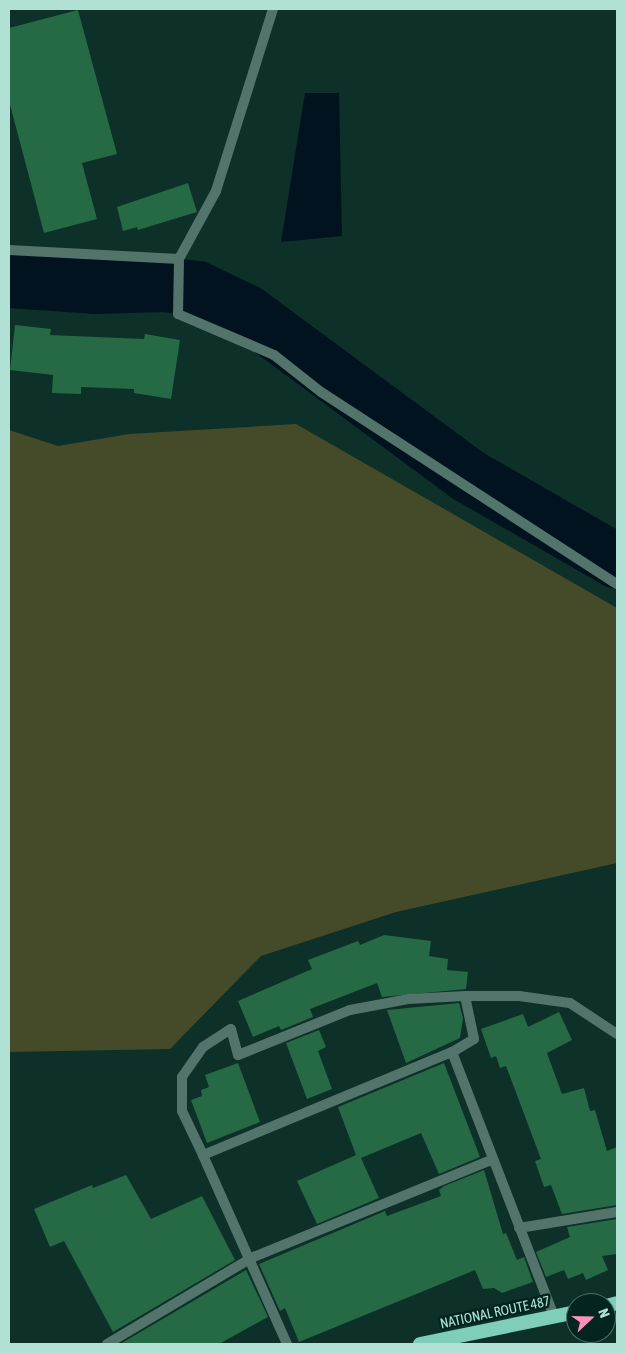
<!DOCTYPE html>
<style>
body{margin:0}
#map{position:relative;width:626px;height:1353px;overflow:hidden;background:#0d3029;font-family:"Asap Condensed",sans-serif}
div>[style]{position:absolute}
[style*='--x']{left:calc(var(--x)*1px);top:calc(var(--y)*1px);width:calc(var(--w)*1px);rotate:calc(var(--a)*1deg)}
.green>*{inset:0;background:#454b28}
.water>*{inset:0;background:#01131f}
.river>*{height:55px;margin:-27.5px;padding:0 27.5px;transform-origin:27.5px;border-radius:27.5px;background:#01131f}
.building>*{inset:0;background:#266945}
.minor>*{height:10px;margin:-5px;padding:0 5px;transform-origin:5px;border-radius:5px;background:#53746b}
.trunk>*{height:14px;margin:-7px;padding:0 7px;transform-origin:7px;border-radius:7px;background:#7fceba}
span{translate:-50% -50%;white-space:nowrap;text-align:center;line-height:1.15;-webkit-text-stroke:5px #02261f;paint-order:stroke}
.street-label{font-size:14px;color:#b0e1d4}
.frame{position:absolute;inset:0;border:10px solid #b0e1d4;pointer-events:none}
.north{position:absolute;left:566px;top:1293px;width:50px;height:50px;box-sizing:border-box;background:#02261f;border:1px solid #487167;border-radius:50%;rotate:69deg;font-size:14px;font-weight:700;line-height:20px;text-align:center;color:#b0e1d4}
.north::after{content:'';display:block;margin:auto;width:18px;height:22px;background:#ff8eb9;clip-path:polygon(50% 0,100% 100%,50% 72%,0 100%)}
</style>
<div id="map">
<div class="green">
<i style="clip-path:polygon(296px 424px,617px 608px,617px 863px,396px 912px,261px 956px,170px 1049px,9px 1052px,9px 430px,58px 446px,129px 434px)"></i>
</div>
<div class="water">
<i style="clip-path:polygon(305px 93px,339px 93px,342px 236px,281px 242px)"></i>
</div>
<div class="river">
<i style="--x:9;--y:280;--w:85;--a:4"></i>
<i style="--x:94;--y:286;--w:69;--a:-1.7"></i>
<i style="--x:163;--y:284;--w:34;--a:7"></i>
<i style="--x:197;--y:288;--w:55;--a:25.6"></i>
<i style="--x:247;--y:312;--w:276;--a:36.5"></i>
<i style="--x:469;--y:476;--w:171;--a:29.9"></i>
</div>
<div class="building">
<i style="clip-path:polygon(78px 10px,117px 154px,82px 163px,97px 219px,44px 233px,9px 101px,9px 28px)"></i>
<i style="clip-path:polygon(188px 183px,197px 212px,138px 230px,137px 227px,123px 231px,117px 207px)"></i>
<i style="clip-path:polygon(15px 325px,51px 329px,50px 335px,144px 339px,145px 334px,180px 340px,171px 399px,134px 393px,134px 389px,81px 387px,81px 394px,52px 393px,53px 375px,10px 370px)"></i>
<i style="clip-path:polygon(384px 935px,431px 941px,429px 956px,448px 959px,447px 970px,468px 972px,466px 989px,382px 997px,377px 983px,310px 1009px,313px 1017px,281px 1030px,279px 1026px,253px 1037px,238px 1001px,312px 969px,308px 960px,358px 941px,360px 945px)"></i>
<i style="clip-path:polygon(459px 1003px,463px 1018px,460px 1038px,406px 1063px,387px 1010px)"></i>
<i style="clip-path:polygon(559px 1012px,572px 1040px,547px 1053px,562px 1094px,584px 1088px,590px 1111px,595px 1110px,607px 1151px,617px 1147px,617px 1205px,562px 1214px,551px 1185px,544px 1187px,535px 1161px,541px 1159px,506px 1066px,500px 1068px,496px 1056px,491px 1058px,481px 1029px,523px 1014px,528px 1027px)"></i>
<i style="clip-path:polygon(319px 1030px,326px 1047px,318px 1051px,332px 1089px,307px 1099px,286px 1043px)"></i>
<i style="clip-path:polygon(238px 1063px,260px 1122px,207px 1143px,191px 1100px,202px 1096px,201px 1090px,209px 1087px,205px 1075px)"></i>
<i style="clip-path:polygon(444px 1063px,480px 1157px,439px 1174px,421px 1133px,361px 1158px,379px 1198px,317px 1224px,297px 1181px,356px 1155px,338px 1107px)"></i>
<i style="clip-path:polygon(484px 1170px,503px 1234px,506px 1233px,517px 1260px,524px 1257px,533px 1282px,502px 1293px,494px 1288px,483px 1289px,475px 1270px,299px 1342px,285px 1308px,280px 1311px,259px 1264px,385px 1211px,387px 1216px,441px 1196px,439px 1190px,444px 1186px)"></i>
<i style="clip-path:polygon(126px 1175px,151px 1219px,202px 1196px,235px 1260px,113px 1332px,64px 1241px,50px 1247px,34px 1209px,92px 1185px,93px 1188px)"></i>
<i style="clip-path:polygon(617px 1219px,617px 1254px,602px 1256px,608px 1270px,586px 1280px,583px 1273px,568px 1279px,564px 1270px,546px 1277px,536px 1252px,570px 1237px,567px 1227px)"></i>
<i style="clip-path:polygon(246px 1270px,268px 1317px,219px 1344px,120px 1344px)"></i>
</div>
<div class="minor">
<i style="--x:273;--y:9;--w:191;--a:107.4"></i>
<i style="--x:216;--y:191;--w:77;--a:118.6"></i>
<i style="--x:179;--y:259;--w:55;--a:91"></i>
<i style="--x:178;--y:314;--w:104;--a:23.1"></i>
<i style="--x:274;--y:355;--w:60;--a:38.2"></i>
<i style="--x:321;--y:392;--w:353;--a:33"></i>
<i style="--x:9;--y:250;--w:170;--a:3"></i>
<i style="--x:465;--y:996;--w:54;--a:0"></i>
<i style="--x:519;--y:996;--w:51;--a:7.8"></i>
<i style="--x:570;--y:1003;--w:56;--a:33.4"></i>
<i style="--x:203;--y:1155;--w:49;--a:-115.5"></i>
<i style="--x:182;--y:1111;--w:34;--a:-90"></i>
<i style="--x:182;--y:1077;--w:37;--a:-55"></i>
<i style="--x:203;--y:1047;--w:33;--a:-33"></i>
<i style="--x:231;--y:1029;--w:27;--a:75"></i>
<i style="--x:238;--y:1055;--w:121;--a:-21.9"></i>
<i style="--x:350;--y:1010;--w:59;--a:-10.7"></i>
<i style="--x:408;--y:999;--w:57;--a:-3"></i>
<i style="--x:465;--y:996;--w:44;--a:78.2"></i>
<i style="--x:474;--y:1039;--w:26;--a:149"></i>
<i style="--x:519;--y:1228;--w:99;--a:-9.3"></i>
<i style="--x:107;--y:1344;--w:168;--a:-30.8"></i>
<i style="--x:251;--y:1258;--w:261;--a:-22.2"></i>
<i style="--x:287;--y:1344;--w:207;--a:-114"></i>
<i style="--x:203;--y:1155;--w:269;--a:-22.5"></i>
<i style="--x:452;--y:1052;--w:284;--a:68.9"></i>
</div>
<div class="trunk">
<i style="--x:606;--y:1306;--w:11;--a:-15"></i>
<i style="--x:420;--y:1344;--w:159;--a:-11.6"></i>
</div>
<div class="street-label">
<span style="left:495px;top:1312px;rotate:-12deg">NATIONAL ROUTE 487</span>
</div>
<div class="frame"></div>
<div class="north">N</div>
</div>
